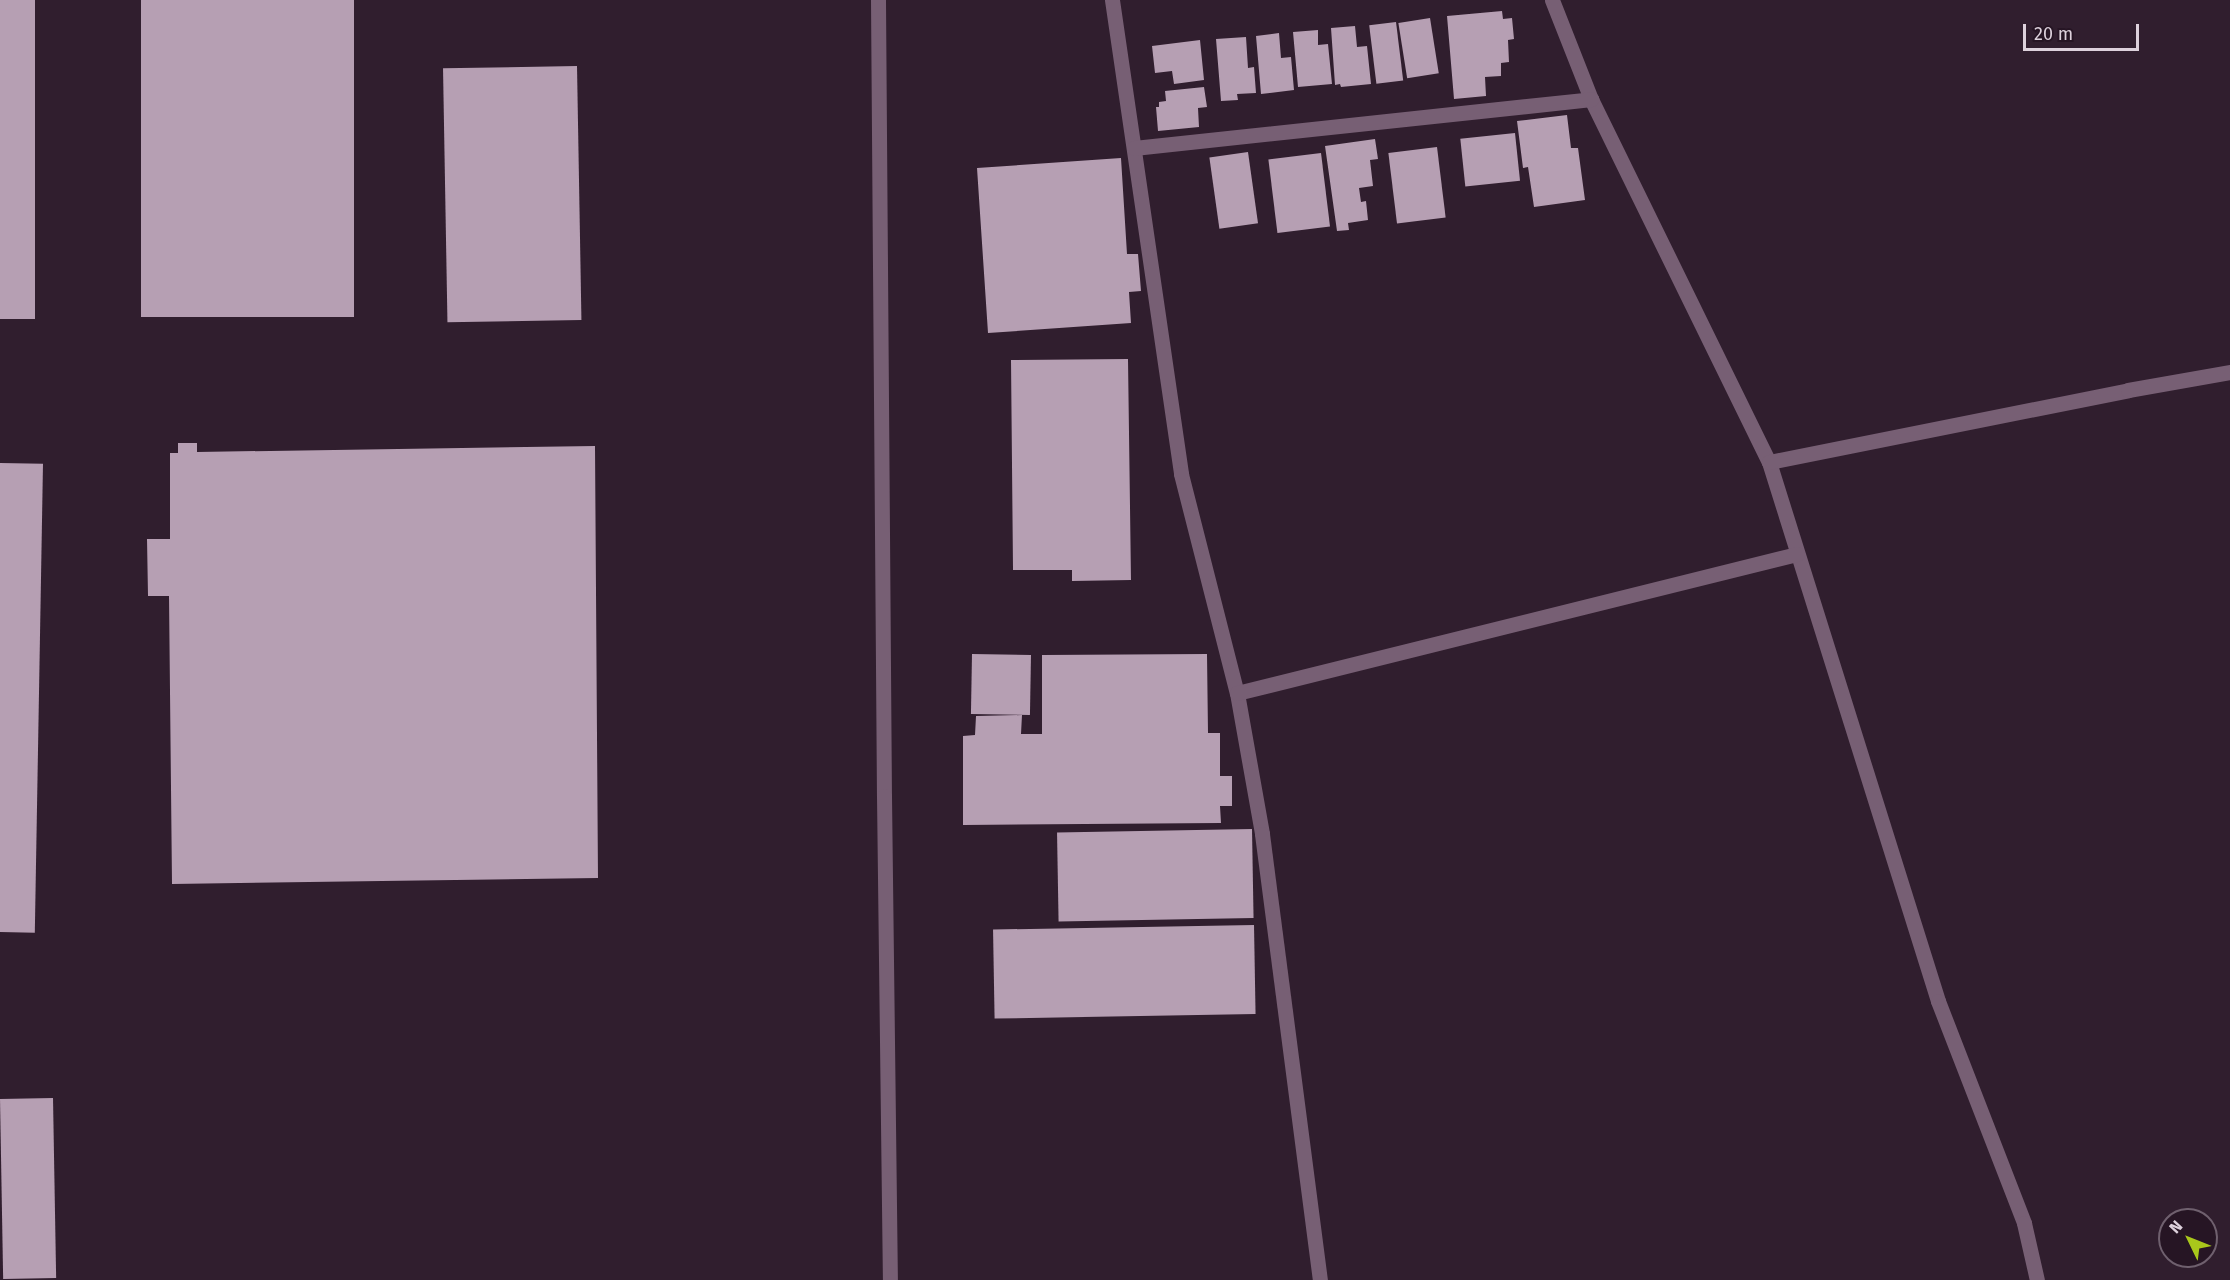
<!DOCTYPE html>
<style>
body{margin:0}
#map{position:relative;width:2230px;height:1280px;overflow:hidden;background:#301e2e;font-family:"Fira Sans",sans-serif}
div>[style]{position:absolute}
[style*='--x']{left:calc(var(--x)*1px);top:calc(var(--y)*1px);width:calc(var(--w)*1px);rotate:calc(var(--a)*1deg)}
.building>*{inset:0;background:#b69fb3;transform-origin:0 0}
.minor>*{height:15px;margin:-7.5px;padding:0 7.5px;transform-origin:7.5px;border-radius:7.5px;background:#775f74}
span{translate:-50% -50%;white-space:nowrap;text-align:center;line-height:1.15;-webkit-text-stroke:6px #261524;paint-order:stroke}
.north{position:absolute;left:2158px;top:1208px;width:60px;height:60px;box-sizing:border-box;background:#261524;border:2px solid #6f606e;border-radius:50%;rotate:313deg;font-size:16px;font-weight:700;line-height:24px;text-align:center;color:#ddd1dc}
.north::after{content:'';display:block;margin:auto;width:21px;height:27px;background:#a9c71b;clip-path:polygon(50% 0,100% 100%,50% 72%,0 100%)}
.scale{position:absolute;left:2023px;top:24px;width:116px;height:27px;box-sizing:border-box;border:3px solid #ddd1dc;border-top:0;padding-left:8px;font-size:18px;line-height:21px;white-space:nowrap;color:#ddd1dc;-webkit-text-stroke:4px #261524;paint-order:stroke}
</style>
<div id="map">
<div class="building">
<i style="left:0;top:0;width:35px;height:319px"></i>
<i style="left:141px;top:0;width:213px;height:317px"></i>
<i style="clip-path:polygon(1502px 11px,1503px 19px,1512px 18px,1514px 39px,1508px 40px,1509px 62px,1501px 63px,1501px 76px,1485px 77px,1486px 96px,1454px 99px,1447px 16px)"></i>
<i style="left:1430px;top:18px;width:56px;height:32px;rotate:81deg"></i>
<i style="left:1396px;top:22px;width:59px;height:27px;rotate:83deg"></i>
<i style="clip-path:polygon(1355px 26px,1357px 47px,1367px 46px,1371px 84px,1341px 87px,1340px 84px,1335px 85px,1331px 28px)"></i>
<i style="clip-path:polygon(1318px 30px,1318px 45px,1328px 44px,1332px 84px,1298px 87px,1293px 32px)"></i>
<i style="clip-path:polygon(1279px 33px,1281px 58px,1291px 57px,1294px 90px,1261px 94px,1256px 36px)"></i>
<i style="clip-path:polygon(1246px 37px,1248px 68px,1254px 67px,1256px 93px,1237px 94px,1238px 100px,1221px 101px,1216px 39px)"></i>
<i style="clip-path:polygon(1200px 40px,1204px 80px,1174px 84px,1172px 71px,1155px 73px,1152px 46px)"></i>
<i style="left:577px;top:66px;width:254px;height:134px;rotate:89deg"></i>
<i style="clip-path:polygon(1204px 87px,1207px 107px,1198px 108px,1199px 127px,1158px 131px,1156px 107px,1159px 107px,1159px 102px,1166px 101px,1165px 91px)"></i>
<i style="clip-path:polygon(1567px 115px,1571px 148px,1578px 148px,1585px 200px,1534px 207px,1528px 167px,1523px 168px,1517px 121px)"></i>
<i style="left:1515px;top:133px;width:48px;height:55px;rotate:84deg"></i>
<i style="clip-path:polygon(1375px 139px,1378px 159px,1370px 160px,1373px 186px,1359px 188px,1361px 202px,1366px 201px,1368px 220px,1348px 223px,1349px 230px,1337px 231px,1325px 146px)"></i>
<i style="left:1437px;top:147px;width:71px;height:49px;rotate:83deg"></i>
<i style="left:1248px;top:152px;width:72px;height:39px;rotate:82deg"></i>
<i style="left:1321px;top:153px;width:74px;height:53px;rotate:83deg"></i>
<i style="clip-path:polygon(1121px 158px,1127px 254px,1138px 254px,1141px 291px,1129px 292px,1131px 323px,988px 333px,977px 168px)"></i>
<i style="clip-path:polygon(1128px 359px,1131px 580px,1072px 581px,1072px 570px,1013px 570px,1011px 360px)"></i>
<i style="clip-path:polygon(178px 443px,197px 443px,197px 452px,595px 446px,598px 878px,172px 884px,169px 596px,148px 596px,147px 539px,170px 539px,170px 453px,178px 453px)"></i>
<i style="left:0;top:463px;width:43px;height:469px;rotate:1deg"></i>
<i style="left:972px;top:654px;width:59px;height:60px;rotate:1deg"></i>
<i style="clip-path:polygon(1207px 654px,1208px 733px,1220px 733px,1220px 776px,1232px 776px,1232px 806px,1220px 806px,1221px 823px,963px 825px,963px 736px,975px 735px,976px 716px,1022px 715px,1021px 734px,1042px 734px,1042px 655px)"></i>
<i style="left:1252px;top:829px;width:89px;height:195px;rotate:89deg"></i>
<i style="left:1254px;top:925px;width:89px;height:261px;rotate:89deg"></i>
<i style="left:53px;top:1098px;width:180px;height:53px;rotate:89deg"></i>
</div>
<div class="minor">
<i style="--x:878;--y:0;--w:796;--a:89.57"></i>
<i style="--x:884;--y:796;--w:484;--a:89.3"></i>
<i style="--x:1112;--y:0;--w:479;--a:81.7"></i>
<i style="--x:1181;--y:474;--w:226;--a:75.7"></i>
<i style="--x:1237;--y:693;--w:143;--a:79.9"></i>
<i style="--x:1262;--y:834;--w:450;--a:82.6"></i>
<i style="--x:1552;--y:0;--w:106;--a:68.5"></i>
<i style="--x:1591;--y:99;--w:404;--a:63.9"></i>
<i style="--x:1769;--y:462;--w:565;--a:72.59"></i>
<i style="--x:1938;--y:1001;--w:238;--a:68.8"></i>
<i style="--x:2024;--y:1223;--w:58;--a:77.2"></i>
<i style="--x:1134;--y:148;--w:460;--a:-6.1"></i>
<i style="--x:1769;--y:462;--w:366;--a:-11.3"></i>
<i style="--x:2128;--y:390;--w:104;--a:-10"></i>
<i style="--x:1237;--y:693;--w:577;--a:-13.94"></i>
</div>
<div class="north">N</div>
<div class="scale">20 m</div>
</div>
